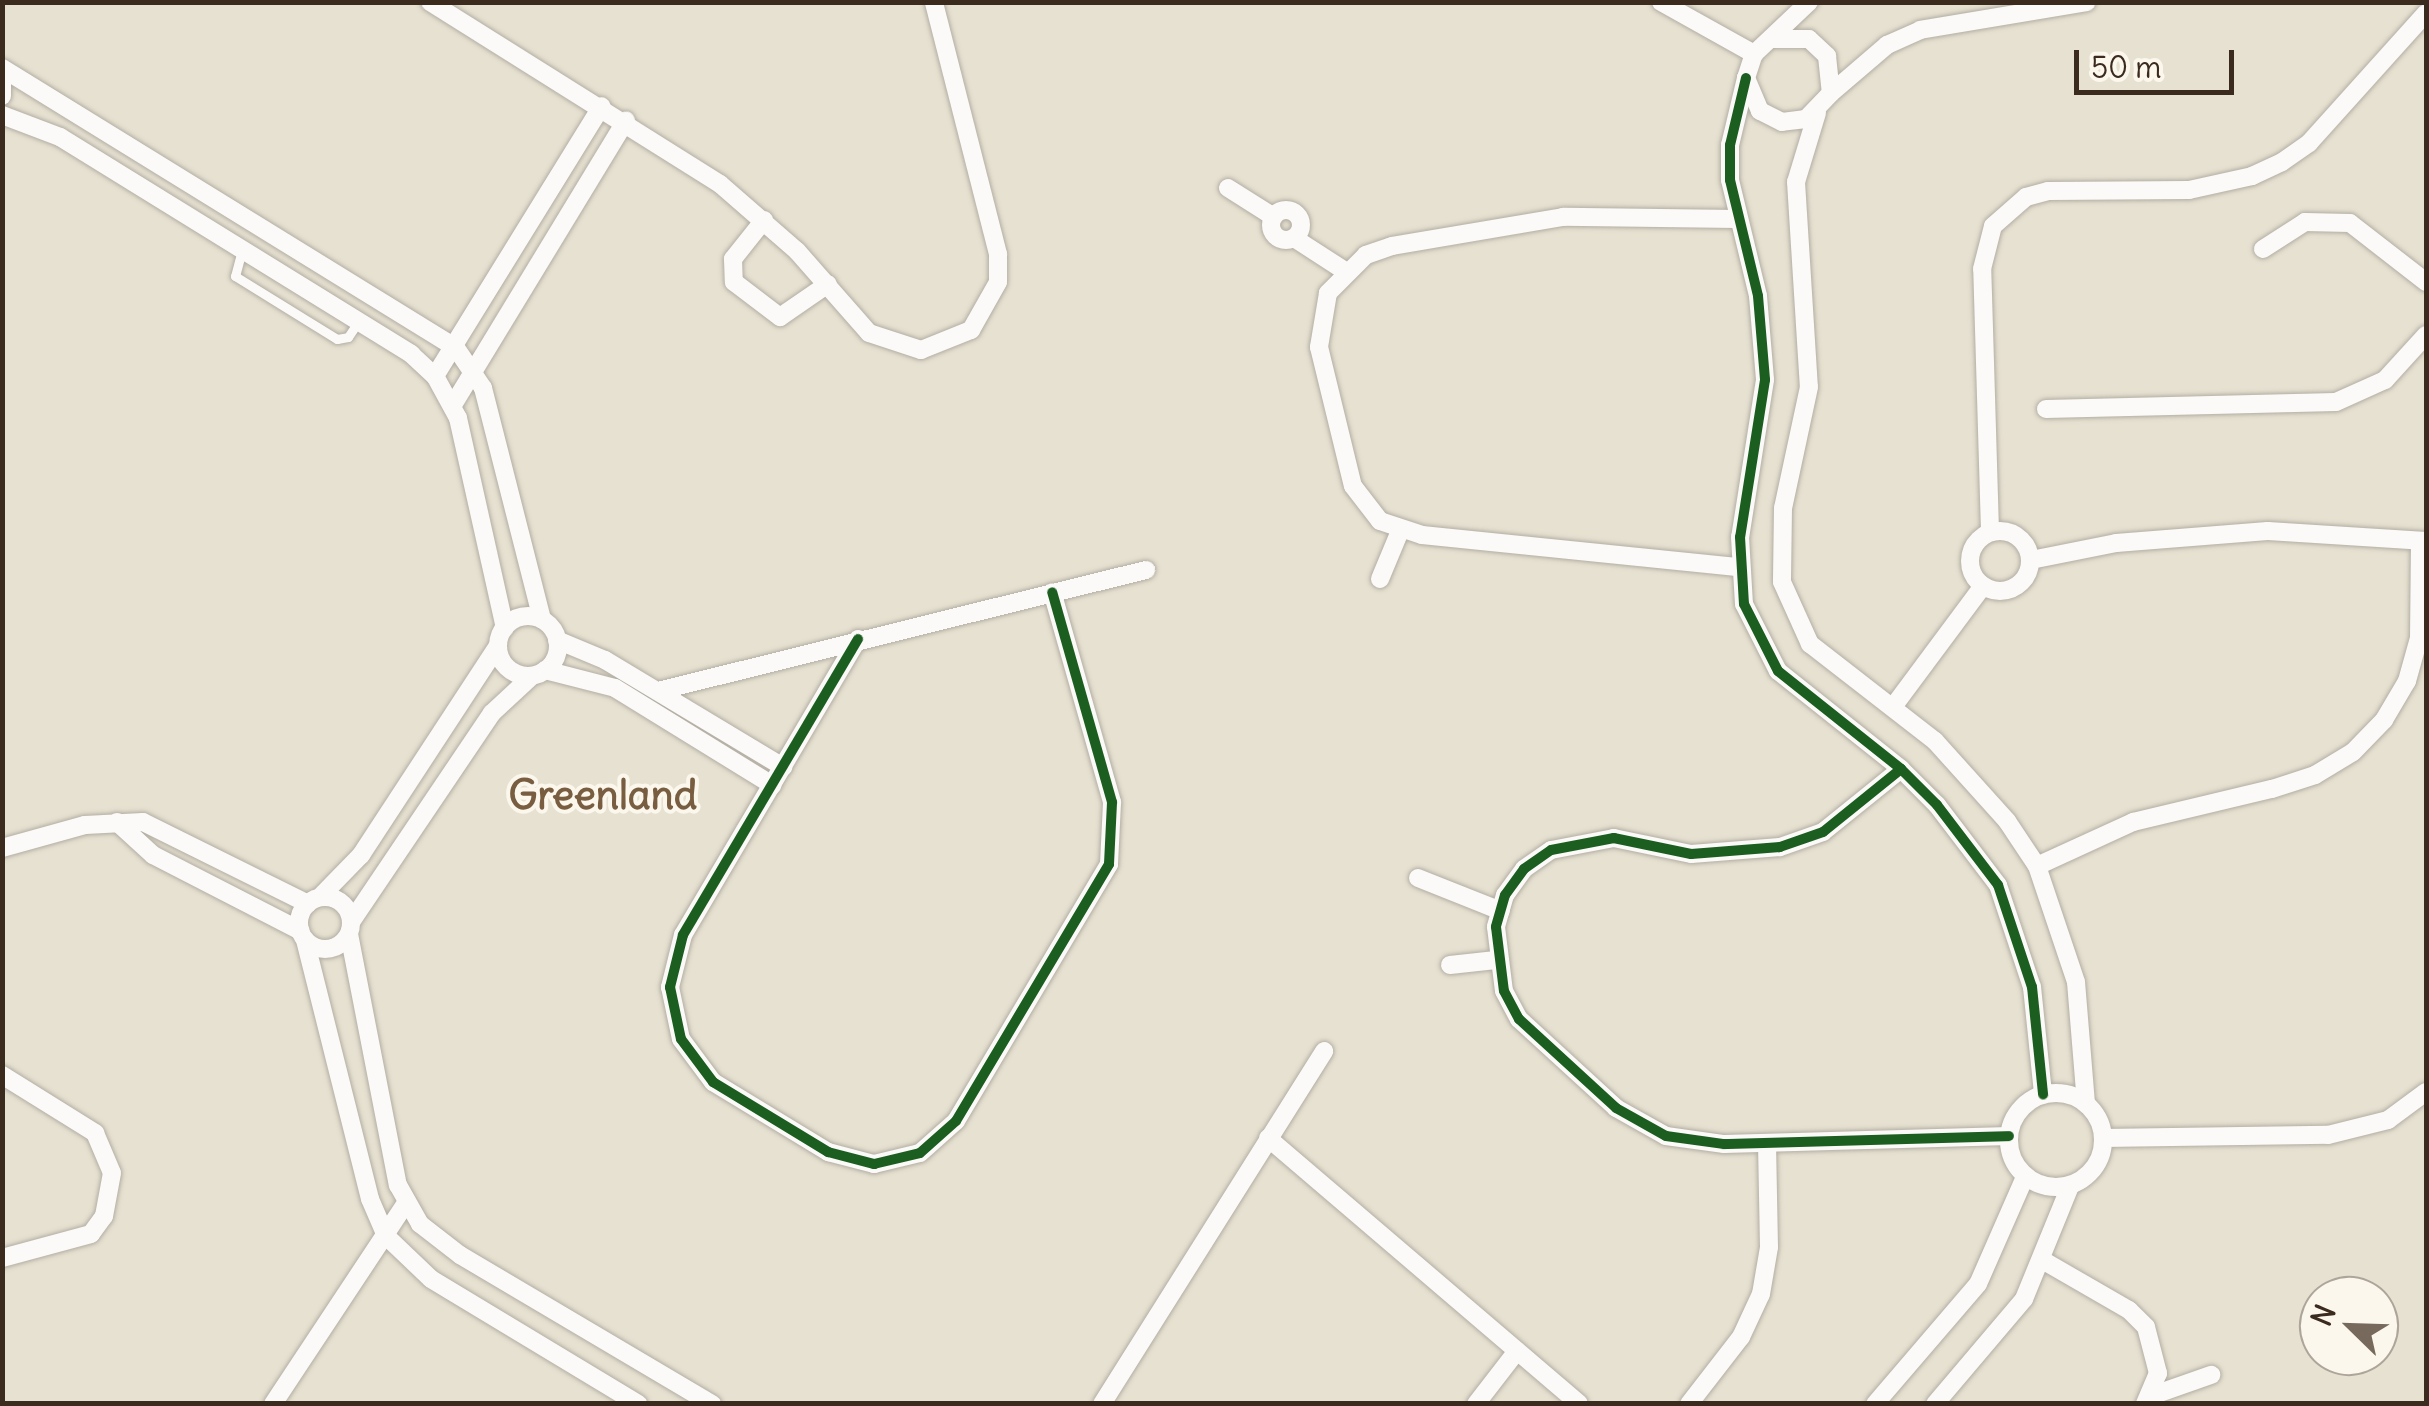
<!DOCTYPE html>
<style>
body{margin:0}
#map{position:relative;width:2429px;height:1406px;overflow:hidden;background:#e6e1d1;font-family:Delius,sans-serif}
div>[style]{position:absolute}
[style*='--x']{left:calc(var(--x)*1px);top:calc(var(--y)*1px);width:calc(var(--w)*1px);rotate:calc(var(--a)*1deg)}
.roads{filter:drop-shadow(0 0 2px #b3aea3) drop-shadow(0 0 2px #b3aea3)}
.service>*{height:9px;margin:-4.5px;padding:0 4.5px;transform-origin:4.5px;border-radius:4.5px;background:#fbfaf8}
.minor>*{height:18px;margin:-9px;padding:0 9px;transform-origin:9px;border-radius:9px;background:#fbfaf8}
.minor>.ring{margin:-9px;padding:0;box-sizing:content-box;background:none;border:18px solid #fbfaf8;border-radius:50%}
.cycleway>*{height:10px;margin:-5px;padding:0 5px;transform-origin:5px;border-radius:5px;background:#1b5e20}
span{translate:-50% -50%;white-space:nowrap;text-align:center;line-height:1.15;-webkit-text-stroke:8px #fbf7ec;paint-order:stroke}
.district-label{font-size:40px;color:#785d40;font-weight:700}
.frame{position:absolute;inset:0;border:5px solid #3b2a1e;pointer-events:none}
.north{position:absolute;left:2299px;top:1276px;width:100px;height:100px;box-sizing:border-box;background:#fbf7ec;border:2px solid #aea59a;border-radius:50%;rotate:293deg;font-size:28px;font-weight:700;line-height:40px;text-align:center;color:#3b2a1e}
.north::after{content:'';display:block;margin:auto;width:35px;height:45px;background:#776a5d;clip-path:polygon(50% 0,100% 100%,50% 72%,0 100%)}
.scale{position:absolute;left:2074px;top:50px;width:160px;height:45px;box-sizing:border-box;border:5px solid #3b2a1e;border-top:0;padding-left:12px;font-size:30px;line-height:35px;white-space:nowrap;color:#3b2a1e;-webkit-text-stroke:8px #fbf7ec;paint-order:stroke}
</style>
<div id="map">
<div class="roads">
<div class="service">
<i style="--x:242;--y:250;--w:27;--a:105"></i>
<i style="--x:235;--y:276;--w:120;--a:31.7"></i>
<i style="--x:337;--y:339;--w:11;--a:-10"></i>
<i style="--x:348;--y:337;--w:18;--a:-56"></i>
</div>
<div class="minor">
<i style="--x:430;--y:2;--w:342;--a:32.1"></i>
<i style="--x:720;--y:184;--w:102;--a:41"></i>
<i style="--x:797;--y:251;--w:109;--a:48.7"></i>
<i style="--x:869;--y:333;--w:55;--a:18.1"></i>
<i style="--x:921;--y:350;--w:54;--a:-21.8"></i>
<i style="--x:971;--y:330;--w:55;--a:-60.6"></i>
<i style="--x:998;--y:282;--w:28;--a:-90"></i>
<i style="--x:998;--y:254;--w:260;--a:-104.3"></i>
<i style="--x:1661;--y:2;--w:107;--a:29.2"></i>
<i style="--x:1771;--y:39;--w:38;--a:0"></i>
<i style="--x:1809;--y:39;--w:25;--a:43"></i>
<i style="--x:1827;--y:56;--w:37;--a:84"></i>
<i style="--x:1831;--y:93;--w:36;--a:134"></i>
<i style="--x:1806;--y:119;--w:24;--a:173"></i>
<i style="--x:1782;--y:122;--w:25;--a:-153"></i>
<i style="--x:1760;--y:111;--w:36;--a:-113"></i>
<i style="--x:1746;--y:78;--w:25;--a:-72"></i>
<i style="--x:1754;--y:54;--w:76;--a:-43.4"></i>
<i style="--x:2;--y:68;--w:533;--a:31.66"></i>
<i style="--x:456;--y:348;--w:48;--a:56"></i>
<i style="--x:483;--y:388;--w:239;--a:75.7"></i>
<i style="--x:2;--y:72;--w:24;--a:90"></i>
<i style="--x:1746;--y:78;--w:69;--a:103.4"></i>
<i style="--x:1730;--y:145;--w:35;--a:90"></i>
<i style="--x:1730;--y:180;--w:119;--a:76.4"></i>
<i style="--x:1758;--y:296;--w:84;--a:85.2"></i>
<i style="--x:1765;--y:380;--w:159;--a:99"></i>
<i style="--x:1740;--y:537;--w:67;--a:86.6"></i>
<i style="--x:1744;--y:604;--w:75;--a:63.1"></i>
<i style="--x:1778;--y:671;--w:157;--a:38.5"></i>
<i style="--x:1901;--y:769;--w:51;--a:45"></i>
<i style="--x:1937;--y:805;--w:101;--a:52.7"></i>
<i style="--x:1998;--y:885;--w:108;--a:71.6"></i>
<i style="--x:2032;--y:987;--w:108;--a:84.1"></i>
<i style="--x:1831;--y:93;--w:74;--a:-40.6"></i>
<i style="--x:1887;--y:45;--w:36;--a:-24"></i>
<i style="--x:1920;--y:30;--w:169;--a:-9.5"></i>
<i style="--x:1817;--y:113;--w:72;--a:106.9"></i>
<i style="--x:1796;--y:182;--w:205;--a:86.4"></i>
<i style="--x:1809;--y:387;--w:124;--a:102.1"></i>
<i style="--x:1783;--y:508;--w:74;--a:90.8"></i>
<i style="--x:1782;--y:582;--w:68;--a:65.7"></i>
<i style="--x:1810;--y:644;--w:158;--a:37.8"></i>
<i style="--x:1935;--y:741;--w:108;--a:48"></i>
<i style="--x:2007;--y:821;--w:54;--a:56.3"></i>
<i style="--x:2037;--y:866;--w:122;--a:71.4"></i>
<i style="--x:2076;--y:982;--w:122;--a:85.3"></i>
<i style="--x:2;--y:115;--w:62;--a:20.8"></i>
<i style="--x:60;--y:137;--w:413;--a:31.7"></i>
<i style="--x:411;--y:354;--w:33;--a:43"></i>
<i style="--x:435;--y:376;--w:48;--a:61.3"></i>
<i style="--x:458;--y:418;--w:215;--a:77.4"></i>
<i style="--x:1228;--y:188;--w:54;--a:32.2"></i>
<i class="ring" style="left:1271px;top:210px;width:12px;height:12px"></i>
<i style="--x:1737;--y:219;--w:174;--a:-179.3"></i>
<i style="--x:1563;--y:217;--w:173;--a:170.4"></i>
<i style="--x:1392;--y:246;--w:28;--a:161"></i>
<i style="--x:1366;--y:255;--w:54;--a:135"></i>
<i style="--x:1328;--y:293;--w:55;--a:99.5"></i>
<i style="--x:1319;--y:347;--w:143;--a:76.3"></i>
<i style="--x:1353;--y:486;--w:44;--a:52.4"></i>
<i style="--x:1380;--y:521;--w:44;--a:18.4"></i>
<i style="--x:1422;--y:535;--w:319;--a:5.8"></i>
<i style="--x:764;--y:220;--w:50;--a:128.5"></i>
<i style="--x:733;--y:259;--w:23;--a:88"></i>
<i style="--x:734;--y:282;--w:58;--a:37.3"></i>
<i style="--x:780;--y:317;--w:58;--a:-34.5"></i>
<i style="--x:1294;--y:238;--w:61;--a:32.9"></i>
<i style="--x:2263;--y:249;--w:50;--a:-32.7"></i>
<i style="--x:2305;--y:222;--w:45;--a:1.3"></i>
<i style="--x:2350;--y:223;--w:96;--a:37.8"></i>
<i style="--x:435;--y:376;--w:317;--a:-58.3"></i>
<i style="--x:453;--y:405;--w:333;--a:-58.7"></i>
<i style="--x:2046;--y:409;--w:290;--a:-1.4"></i>
<i style="--x:2336;--y:402;--w:54;--a:-24.2"></i>
<i style="--x:2385;--y:380;--w:61;--a:-47.7"></i>
<i class="ring" style="left:1970px;top:531px;width:42px;height:42px"></i>
<i style="--x:1990;--y:531;--w:262;--a:-91.7"></i>
<i style="--x:1982;--y:269;--w:44;--a:-75.7"></i>
<i style="--x:1993;--y:226;--w:44;--a:-41.3"></i>
<i style="--x:2026;--y:197;--w:23;--a:-15"></i>
<i style="--x:2048;--y:191;--w:141;--a:-0.4"></i>
<i style="--x:2189;--y:190;--w:65;--a:-12.5"></i>
<i style="--x:2252;--y:176;--w:33;--a:-25"></i>
<i style="--x:2282;--y:162;--w:33;--a:-35"></i>
<i style="--x:2309;--y:143;--w:175;--a:-48"></i>
<i style="--x:2031;--y:560;--w:87;--a:-11.3"></i>
<i style="--x:2116;--y:543;--w:152;--a:-4.5"></i>
<i style="--x:2268;--y:531;--w:158;--a:3.6"></i>
<i style="--x:1380;--y:579;--w:52;--a:-67.4"></i>
<i class="ring" style="left:498px;top:616px;width:42px;height:42px"></i>
<i style="--x:858;--y:639;--w:344;--a:120.6"></i>
<i style="--x:683;--y:935;--w:54;--a:104"></i>
<i style="--x:670;--y:987;--w:53;--a:78.1"></i>
<i style="--x:681;--y:1039;--w:54;--a:53.3"></i>
<i style="--x:713;--y:1082;--w:135;--a:31.3"></i>
<i style="--x:828;--y:1152;--w:48;--a:14.6"></i>
<i style="--x:874;--y:1164;--w:47;--a:-13.4"></i>
<i style="--x:920;--y:1153;--w:48;--a:-41.6"></i>
<i style="--x:956;--y:1121;--w:299;--a:-59.2"></i>
<i style="--x:1109;--y:864;--w:62;--a:-87.2"></i>
<i style="--x:1112;--y:802;--w:218;--a:-105.9"></i>
<i style="--x:557;--y:640;--w:52;--a:22.6"></i>
<i style="--x:605;--y:660;--w:208;--a:31"></i>
<i style="--x:545;--y:670;--w:72;--a:14.4"></i>
<i style="--x:615;--y:688;--w:185;--a:31.7"></i>
<i style="--x:658;--y:691;--w:503;--a:-13.93"></i>
<i style="--x:1893;--y:707;--w:151;--a:-53.4"></i>
<i style="--x:1901;--y:769;--w:100;--a:141.1"></i>
<i style="--x:1823;--y:832;--w:46;--a:160.8"></i>
<i style="--x:1780;--y:847;--w:89;--a:175.5"></i>
<i style="--x:1691;--y:854;--w:79;--a:-168.3"></i>
<i style="--x:1614;--y:838;--w:64;--a:169.2"></i>
<i style="--x:1551;--y:850;--w:33;--a:145"></i>
<i style="--x:1524;--y:869;--w:32;--a:126"></i>
<i style="--x:1505;--y:895;--w:33;--a:106"></i>
<i style="--x:1496;--y:927;--w:64;--a:82.9"></i>
<i style="--x:1504;--y:991;--w:32;--a:62"></i>
<i style="--x:1519;--y:1019;--w:132;--a:42.5"></i>
<i style="--x:1616;--y:1108;--w:57;--a:29.2"></i>
<i style="--x:1666;--y:1136;--w:59;--a:7.9"></i>
<i style="--x:1724;--y:1144;--w:285;--a:-1.6"></i>
<i style="--x:117;--y:822;--w:49;--a:42.5"></i>
<i style="--x:153;--y:855;--w:166;--a:27.2"></i>
<i style="--x:2;--y:848;--w:86;--a:-15.5"></i>
<i style="--x:85;--y:825;--w:58;--a:-3"></i>
<i style="--x:143;--y:822;--w:184;--a:26.4"></i>
<i style="--x:2037;--y:866;--w:106;--a:-24.6"></i>
<i style="--x:2133;--y:822;--w:143;--a:-13.4"></i>
<i style="--x:2272;--y:789;--w:45;--a:-18"></i>
<i style="--x:2315;--y:775;--w:44;--a:-31.2"></i>
<i style="--x:2353;--y:752;--w:45;--a:-45.9"></i>
<i style="--x:2384;--y:720;--w:45;--a:-59.5"></i>
<i style="--x:2407;--y:681;--w:45;--a:-74.4"></i>
<i style="--x:2419;--y:638;--w:97;--a:-89.4"></i>
<i style="--x:1418;--y:878;--w:89;--a:21.7"></i>
<i style="--x:320;--y:897;--w:59;--a:-45.7"></i>
<i style="--x:361;--y:855;--w:250;--a:-56.8"></i>
<i class="ring" style="left:299px;top:897px;width:34px;height:34px"></i>
<i style="--x:351;--y:922;--w:252;--a:-56"></i>
<i style="--x:492;--y:713;--w:54;--a:-42.8"></i>
<i style="--x:349;--y:934;--w:256;--a:79"></i>
<i style="--x:398;--y:1185;--w:45;--a:60.6"></i>
<i style="--x:420;--y:1224;--w:51;--a:37.8"></i>
<i style="--x:460;--y:1255;--w:293;--a:30.6"></i>
<i style="--x:305;--y:940;--w:267;--a:75.9"></i>
<i style="--x:370;--y:1199;--w:40;--a:66.6"></i>
<i style="--x:386;--y:1236;--w:62;--a:43.7"></i>
<i style="--x:431;--y:1279;--w:242;--a:31.1"></i>
<i style="--x:1450;--y:965;--w:46;--a:-6.2"></i>
<i style="--x:2;--y:1075;--w:110;--a:31.9"></i>
<i style="--x:95;--y:1133;--w:43;--a:67"></i>
<i style="--x:112;--y:1173;--w:44;--a:100.5"></i>
<i style="--x:104;--y:1216;--w:22;--a:126"></i>
<i style="--x:91;--y:1234;--w:92;--a:164.9"></i>
<i class="ring" style="left:2009px;top:1093px;width:76px;height:76px"></i>
<i style="--x:1268;--y:1138;--w:409;--a:40.5"></i>
<i style="--x:2103;--y:1138;--w:225;--a:-0.8"></i>
<i style="--x:2328;--y:1135;--w:62;--a:-14"></i>
<i style="--x:2388;--y:1120;--w:47;--a:-36.4"></i>
<i style="--x:2044;--y:1261;--w:98;--a:30"></i>
<i style="--x:2129;--y:1310;--w:24;--a:45"></i>
<i style="--x:2146;--y:1327;--w:48;--a:75.4"></i>
<i style="--x:2158;--y:1373;--w:34;--a:113"></i>
<i style="--x:2151;--y:1396;--w:64;--a:-19.3"></i>
<i style="--x:273;--y:1404;--w:241;--a:-56.5"></i>
<i style="--x:1102;--y:1404;--w:417;--a:-57.8"></i>
<i style="--x:1476;--y:1404;--w:67;--a:-52.3"></i>
<i style="--x:1689;--y:1404;--w:85;--a:-52.2"></i>
<i style="--x:1741;--y:1337;--w:47;--a:-65.1"></i>
<i style="--x:1761;--y:1294;--w:48;--a:-80.3"></i>
<i style="--x:1769;--y:1247;--w:104;--a:-91.1"></i>
<i style="--x:1875;--y:1404;--w:158;--a:-49.4"></i>
<i style="--x:1978;--y:1284;--w:117;--a:-66.3"></i>
<i style="--x:1935;--y:1404;--w:138;--a:-49.7"></i>
<i style="--x:2024;--y:1299;--w:122;--a:-67.8"></i>
</div>
</div>
<div class="cycleway">
<i style="--x:1746;--y:78;--w:69;--a:103.4"></i>
<i style="--x:1730;--y:145;--w:35;--a:90"></i>
<i style="--x:1730;--y:180;--w:119;--a:76.4"></i>
<i style="--x:1758;--y:296;--w:84;--a:85.2"></i>
<i style="--x:1765;--y:380;--w:159;--a:99"></i>
<i style="--x:1740;--y:537;--w:67;--a:86.6"></i>
<i style="--x:1744;--y:604;--w:75;--a:63.1"></i>
<i style="--x:1778;--y:671;--w:157;--a:38.5"></i>
<i style="--x:1901;--y:769;--w:51;--a:45"></i>
<i style="--x:1937;--y:805;--w:101;--a:52.7"></i>
<i style="--x:1998;--y:885;--w:108;--a:71.6"></i>
<i style="--x:2032;--y:987;--w:108;--a:84.1"></i>
<i style="--x:858;--y:639;--w:344;--a:120.6"></i>
<i style="--x:683;--y:935;--w:54;--a:104"></i>
<i style="--x:670;--y:987;--w:53;--a:78.1"></i>
<i style="--x:681;--y:1039;--w:54;--a:53.3"></i>
<i style="--x:713;--y:1082;--w:135;--a:31.3"></i>
<i style="--x:828;--y:1152;--w:48;--a:14.6"></i>
<i style="--x:874;--y:1164;--w:47;--a:-13.4"></i>
<i style="--x:920;--y:1153;--w:48;--a:-41.6"></i>
<i style="--x:956;--y:1121;--w:299;--a:-59.2"></i>
<i style="--x:1109;--y:864;--w:62;--a:-87.2"></i>
<i style="--x:1112;--y:802;--w:218;--a:-105.9"></i>
<i style="--x:1901;--y:769;--w:100;--a:141.1"></i>
<i style="--x:1823;--y:832;--w:46;--a:160.8"></i>
<i style="--x:1780;--y:847;--w:89;--a:175.5"></i>
<i style="--x:1691;--y:854;--w:79;--a:-168.3"></i>
<i style="--x:1614;--y:838;--w:64;--a:169.2"></i>
<i style="--x:1551;--y:850;--w:33;--a:145"></i>
<i style="--x:1524;--y:869;--w:32;--a:126"></i>
<i style="--x:1505;--y:895;--w:33;--a:106"></i>
<i style="--x:1496;--y:927;--w:64;--a:82.9"></i>
<i style="--x:1504;--y:991;--w:32;--a:62"></i>
<i style="--x:1519;--y:1019;--w:132;--a:42.5"></i>
<i style="--x:1616;--y:1108;--w:57;--a:29.2"></i>
<i style="--x:1666;--y:1136;--w:59;--a:7.9"></i>
<i style="--x:1724;--y:1144;--w:285;--a:-1.6"></i>
</div>
<div class="district-label">
<span style="left:603px;top:795px">Greenland</span>
</div>
<div class="frame"></div>
<div class="north">N</div>
<div class="scale">50 m</div>
</div>
